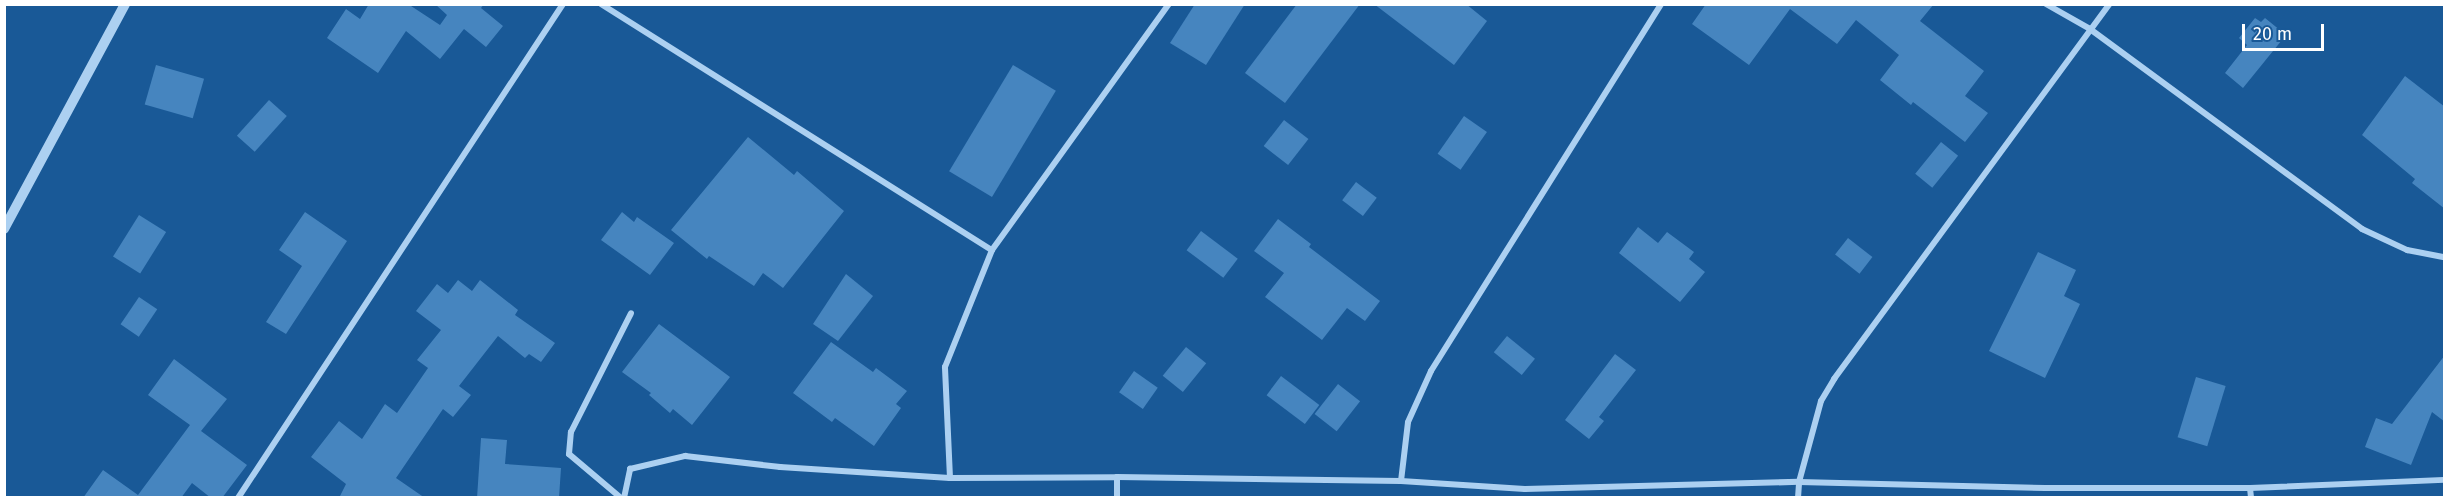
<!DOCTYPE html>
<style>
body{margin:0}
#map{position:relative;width:2449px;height:502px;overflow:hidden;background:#195997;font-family:"Fira Sans",sans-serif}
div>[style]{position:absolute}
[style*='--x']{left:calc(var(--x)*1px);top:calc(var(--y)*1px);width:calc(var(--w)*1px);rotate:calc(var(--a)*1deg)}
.building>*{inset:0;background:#4685bf;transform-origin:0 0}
.minor>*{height:6px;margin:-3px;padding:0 3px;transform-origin:3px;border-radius:3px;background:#acd0f1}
.tertiary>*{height:10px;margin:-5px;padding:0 5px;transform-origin:5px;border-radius:5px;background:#acd0f1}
span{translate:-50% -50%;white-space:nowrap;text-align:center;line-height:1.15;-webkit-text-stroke:5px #195997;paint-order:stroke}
.frame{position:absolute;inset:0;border:6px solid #fff;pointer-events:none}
.scale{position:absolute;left:2242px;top:24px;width:82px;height:27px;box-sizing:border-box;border:3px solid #fff;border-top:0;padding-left:8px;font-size:18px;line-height:21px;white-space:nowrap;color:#fff;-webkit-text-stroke:4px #195997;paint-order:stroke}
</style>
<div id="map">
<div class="building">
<i style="clip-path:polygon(369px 4px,408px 4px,440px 25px,447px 15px,435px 4px,484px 4px,481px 8px,503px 26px,486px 47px,464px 29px,440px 59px,406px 31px,378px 73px,327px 38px,346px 9px,360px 19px)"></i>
<i style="clip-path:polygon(1195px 4px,1245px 4px,1206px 65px,1170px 43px)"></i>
<i style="clip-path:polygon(1297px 4px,1360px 4px,1285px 103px,1245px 73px)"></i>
<i style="clip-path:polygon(1374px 4px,1466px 4px,1487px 21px,1454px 65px)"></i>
<i style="clip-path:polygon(1706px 4px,1934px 4px,1920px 21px,1984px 71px,1965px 96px,1988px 113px,1965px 142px,1913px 102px,1911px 105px,1880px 80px,1899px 55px,1856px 20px,1837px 44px,1790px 9px,1749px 65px,1692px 24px)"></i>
<i style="clip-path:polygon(2255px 18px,2261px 22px,2265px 18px,2286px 35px,2243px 88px,2225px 73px,2247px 45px,2239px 38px)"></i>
<i style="left:156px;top:65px;width:50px;height:41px;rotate:16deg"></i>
<i style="left:1013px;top:65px;width:50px;height:124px;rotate:31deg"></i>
<i style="clip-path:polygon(2405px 76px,2445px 107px,2445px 209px,2412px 183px,2415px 179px,2362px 135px)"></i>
<i style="left:269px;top:100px;width:24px;height:48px;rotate:42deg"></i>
<i style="left:1464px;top:116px;width:28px;height:46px;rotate:35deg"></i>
<i style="left:1284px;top:120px;width:31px;height:33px;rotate:38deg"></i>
<i style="clip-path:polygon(748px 137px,794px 175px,797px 171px,844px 211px,783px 288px,763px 273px,754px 286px,709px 256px,707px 259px,671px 230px)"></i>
<i style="left:1941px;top:142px;width:22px;height:41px;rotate:39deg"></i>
<i style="left:1356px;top:182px;width:26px;height:23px;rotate:37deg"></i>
<i style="clip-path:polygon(305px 212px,347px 241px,286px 334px,266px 322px,302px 266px,279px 250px)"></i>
<i style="clip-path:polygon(622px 212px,634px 222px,637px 217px,674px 243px,650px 275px,601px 240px)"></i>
<i style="left:139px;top:215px;width:32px;height:49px;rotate:32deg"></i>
<i style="clip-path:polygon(1278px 219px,1311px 244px,1309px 247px,1380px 301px,1365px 321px,1347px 308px,1322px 340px,1265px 297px,1284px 273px,1254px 251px)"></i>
<i style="clip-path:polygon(1638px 227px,1658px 243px,1667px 232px,1694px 252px,1689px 259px,1705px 272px,1680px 302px,1619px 253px)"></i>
<i style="left:1201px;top:231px;width:46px;height:24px;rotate:37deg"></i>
<i style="left:1848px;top:238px;width:31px;height:21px;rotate:38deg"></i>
<i style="clip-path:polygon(2038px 252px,2076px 270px,2064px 296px,2080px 304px,2045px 378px,1989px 351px)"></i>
<i style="clip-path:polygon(846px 274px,873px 296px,838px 341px,813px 324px)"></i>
<i style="clip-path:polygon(458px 280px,472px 291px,480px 280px,518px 310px,515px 315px,555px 343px,541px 362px,529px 354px,525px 358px,498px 336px,459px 386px,471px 395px,453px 417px,443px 409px,396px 478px,425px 498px,339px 498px,346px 484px,311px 457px,339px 421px,362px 439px,385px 404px,397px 413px,428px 368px,417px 360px,441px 330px,416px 311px,437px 284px,448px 293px)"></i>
<i style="left:139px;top:297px;width:22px;height:33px;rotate:34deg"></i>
<i style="clip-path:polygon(659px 324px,730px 377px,692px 425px,673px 409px,670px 413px,649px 395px,651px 393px,622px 372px)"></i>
<i style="left:1507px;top:336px;width:36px;height:21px;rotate:39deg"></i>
<i style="clip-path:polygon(831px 342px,873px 372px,876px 368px,907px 391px,896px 404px,901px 408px,874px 446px,835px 418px,832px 422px,793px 393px)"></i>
<i style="left:1186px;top:347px;width:26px;height:37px;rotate:39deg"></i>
<i style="clip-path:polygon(1615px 354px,1636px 370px,1599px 417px,1604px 421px,1589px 439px,1565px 420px)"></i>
<i style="clip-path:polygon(2445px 355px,2445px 422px,2432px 412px,2411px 465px,2365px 447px,2376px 418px,2392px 424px)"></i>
<i style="clip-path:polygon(174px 359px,227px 399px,201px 431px,247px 465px,222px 498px,211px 498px,192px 483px,181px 498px,83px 498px,103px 470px,138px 495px,190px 425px,148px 395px)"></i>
<i style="left:1134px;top:371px;width:29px;height:26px;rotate:35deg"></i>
<i style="left:1281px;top:376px;width:48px;height:24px;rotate:37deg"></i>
<i style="left:2196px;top:377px;width:31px;height:63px;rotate:17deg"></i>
<i style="left:1338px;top:384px;width:28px;height:38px;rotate:38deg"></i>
<i style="clip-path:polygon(481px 438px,507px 440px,505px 464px,561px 468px,559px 498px,477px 498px)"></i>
</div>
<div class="minor">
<i style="--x:601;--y:4;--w:462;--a:32.2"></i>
<i style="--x:2046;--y:4;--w:51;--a:29.6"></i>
<i style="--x:2090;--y:29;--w:338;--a:36.3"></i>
<i style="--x:2362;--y:229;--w:50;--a:25"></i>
<i style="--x:2407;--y:250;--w:38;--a:11"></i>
<i style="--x:950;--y:478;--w:111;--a:-92.6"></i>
<i style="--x:945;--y:367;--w:126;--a:-68.1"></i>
<i style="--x:992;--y:250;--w:303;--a:-54.3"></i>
<i style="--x:1401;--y:481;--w:59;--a:-83.2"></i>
<i style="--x:1408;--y:422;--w:56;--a:-65.7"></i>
<i style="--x:1431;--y:371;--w:433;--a:-57.9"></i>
<i style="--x:2250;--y:488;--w:10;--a:84"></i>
<i style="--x:238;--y:498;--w:591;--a:-56.66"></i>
<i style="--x:621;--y:498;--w:68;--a:-139.8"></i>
<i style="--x:569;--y:454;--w:22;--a:-85"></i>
<i style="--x:571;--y:432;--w:133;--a:-63.2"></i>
<i style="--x:624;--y:498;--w:30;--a:-78"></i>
<i style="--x:630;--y:469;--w:57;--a:-13.3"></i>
<i style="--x:685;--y:456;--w:96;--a:6.6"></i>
<i style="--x:780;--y:467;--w:170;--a:3.7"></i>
<i style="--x:950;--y:478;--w:167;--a:-0.3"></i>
<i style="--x:1117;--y:477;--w:284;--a:0.8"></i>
<i style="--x:1401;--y:481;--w:124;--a:3.7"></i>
<i style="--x:1525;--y:489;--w:274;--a:-1.5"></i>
<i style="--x:1799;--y:482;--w:246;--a:1.4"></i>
<i style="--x:2045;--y:488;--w:205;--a:0"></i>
<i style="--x:2250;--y:488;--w:194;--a:-2.4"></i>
<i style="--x:1117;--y:498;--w:21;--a:-90"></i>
<i style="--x:1798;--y:498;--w:16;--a:-86"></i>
<i style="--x:1799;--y:482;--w:84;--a:-74.8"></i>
<i style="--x:1821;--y:401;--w:26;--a:-59"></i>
<i style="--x:1834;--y:379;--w:465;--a:-53.7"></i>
</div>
<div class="tertiary">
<i style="--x:4;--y:229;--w:255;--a:-61.7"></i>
</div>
<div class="frame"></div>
<div class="scale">20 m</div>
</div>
